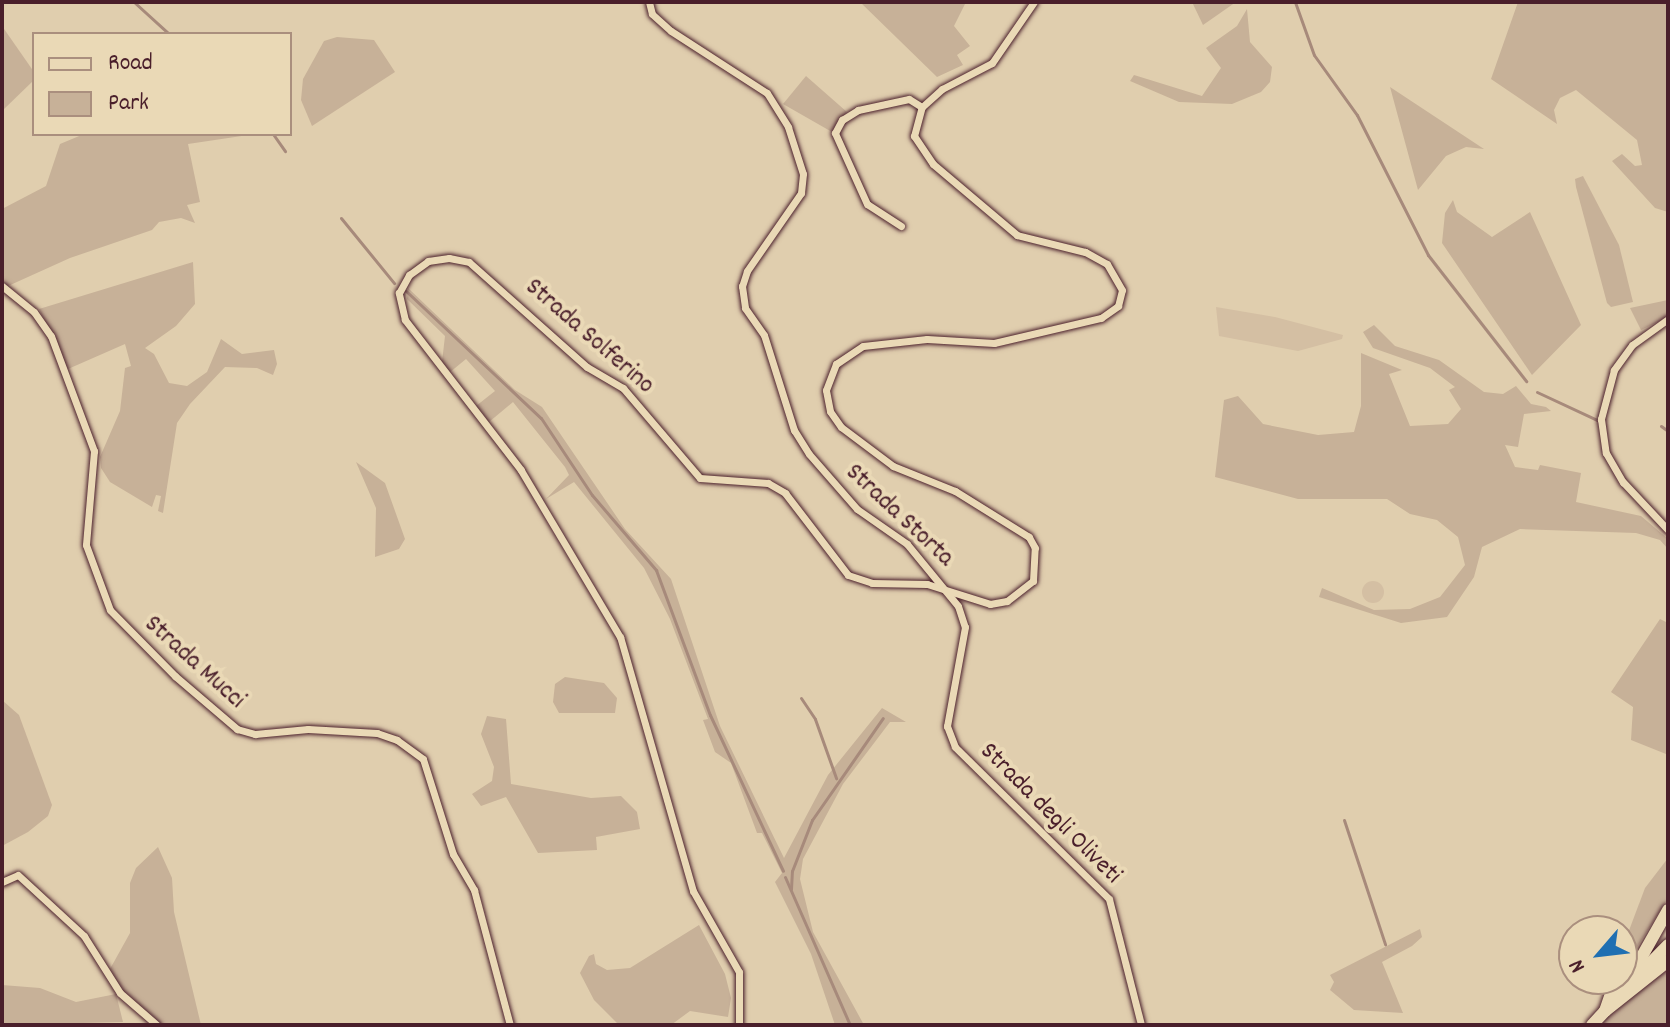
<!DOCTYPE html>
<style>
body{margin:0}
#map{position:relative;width:1670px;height:1027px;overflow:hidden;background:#e0ceae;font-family:Dekko,sans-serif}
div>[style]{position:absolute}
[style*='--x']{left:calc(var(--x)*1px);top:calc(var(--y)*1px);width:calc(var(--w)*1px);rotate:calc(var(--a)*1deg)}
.built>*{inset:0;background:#d4bfa3}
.round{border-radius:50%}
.green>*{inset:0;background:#c7b198}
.stream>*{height:3px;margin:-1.5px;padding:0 1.5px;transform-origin:1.5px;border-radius:1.5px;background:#a78a7b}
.roads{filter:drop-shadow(0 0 2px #4a1f2b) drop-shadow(0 0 2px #4a1f2b)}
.minor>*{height:7px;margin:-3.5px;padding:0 3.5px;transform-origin:3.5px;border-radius:3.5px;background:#ead9b6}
.trunk>*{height:12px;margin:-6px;padding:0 6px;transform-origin:6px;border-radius:6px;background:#ead9b6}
span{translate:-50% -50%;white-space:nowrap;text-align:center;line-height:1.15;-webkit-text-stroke:8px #ead9b6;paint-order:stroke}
.street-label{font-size:26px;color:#4a1f2b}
.frame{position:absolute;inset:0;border:4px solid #4a1f2b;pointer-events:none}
.legend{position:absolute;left:32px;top:32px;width:260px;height:104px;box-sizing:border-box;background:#ead9b6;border:2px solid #aa8f7e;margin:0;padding:10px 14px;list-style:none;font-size:24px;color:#4a1f2b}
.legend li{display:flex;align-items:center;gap:16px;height:40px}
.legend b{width:40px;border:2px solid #aa8f7e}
.north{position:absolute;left:1558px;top:915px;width:80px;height:80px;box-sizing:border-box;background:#ead9b6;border:2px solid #aa8f7e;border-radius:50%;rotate:242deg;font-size:22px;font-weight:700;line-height:32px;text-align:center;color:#4a1f2b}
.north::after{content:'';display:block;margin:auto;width:28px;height:36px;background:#1f6fb2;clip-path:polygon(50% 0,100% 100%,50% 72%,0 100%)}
</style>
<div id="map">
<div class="built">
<i style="clip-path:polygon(1216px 307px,1275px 317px,1343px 335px,1342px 339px,1298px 351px,1219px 336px)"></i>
<i class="round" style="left:1362px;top:581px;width:22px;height:22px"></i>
</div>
<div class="green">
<i style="clip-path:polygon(860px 2px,966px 2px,954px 26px,970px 46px,957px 55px,963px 65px,937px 77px)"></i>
<i style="clip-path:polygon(1192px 2px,1236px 2px,1203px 25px)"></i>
<i style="clip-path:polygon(1518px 2px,1668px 2px,1668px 212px,1655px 208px,1612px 161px,1622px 154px,1635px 166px,1642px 165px,1637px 140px,1576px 90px,1560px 98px,1554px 110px,1557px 124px,1491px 79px)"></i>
<i style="clip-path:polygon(1247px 9px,1250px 42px,1272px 67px,1270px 82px,1261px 92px,1232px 104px,1179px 102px,1130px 81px,1134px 75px,1202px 96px,1221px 68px,1206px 48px,1237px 26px)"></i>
<i style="clip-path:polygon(2px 26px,34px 72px,34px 80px,2px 111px)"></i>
<i style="clip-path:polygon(337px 37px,374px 40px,395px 72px,312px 126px,301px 100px,303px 79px,324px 41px)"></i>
<i style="clip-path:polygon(806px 76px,847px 112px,832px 132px,783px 104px)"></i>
<i style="clip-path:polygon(1390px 87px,1484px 149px,1466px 147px,1446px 156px,1418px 190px)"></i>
<i style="clip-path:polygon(84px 134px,255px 134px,188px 144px,200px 202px,187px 205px,195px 223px,181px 218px,159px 222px,152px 230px,70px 258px,8px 286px,2px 281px,2px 209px,46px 186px,60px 144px)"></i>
<i style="clip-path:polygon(1583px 176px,1619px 245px,1633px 302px,1611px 307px,1607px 303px,1576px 187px,1575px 179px)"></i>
<i style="clip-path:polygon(1453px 200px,1457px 212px,1492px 237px,1530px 212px,1581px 325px,1532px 375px,1442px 243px,1445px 213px)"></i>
<i style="clip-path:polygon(193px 262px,195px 304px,176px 326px,145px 348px,154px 354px,169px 383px,187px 386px,207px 372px,221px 339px,242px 354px,274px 350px,277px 364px,273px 375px,257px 368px,225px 367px,190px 404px,177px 423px,163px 513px,158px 511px,161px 496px,156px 495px,152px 507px,110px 482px,101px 468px,100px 457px,120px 411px,125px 368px,131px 366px,125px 344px,68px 369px,39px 309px)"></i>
<i style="clip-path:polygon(408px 288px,515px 390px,542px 407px,625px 529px,671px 579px,720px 726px,784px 858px,828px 775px,882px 708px,906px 722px,890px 722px,843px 784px,803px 859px,800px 879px,813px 932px,864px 1025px,835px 1025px,811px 954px,775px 882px,782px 873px,762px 833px,757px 833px,731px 763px,715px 752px,703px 720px,708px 719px,670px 619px,644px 568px,574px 482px,546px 499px,569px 475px,565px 467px,513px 402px,489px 422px,476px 406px,495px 391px,466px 359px,449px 373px,442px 362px,445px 336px,407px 299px)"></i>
<i style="clip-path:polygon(1668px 300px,1668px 317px,1641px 330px,1630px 308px)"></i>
<i style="clip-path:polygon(1374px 325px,1395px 346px,1439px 360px,1484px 392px,1503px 394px,1516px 386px,1531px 404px,1546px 407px,1551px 411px,1524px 414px,1518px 447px,1505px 445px,1515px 467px,1538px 470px,1540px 465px,1581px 473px,1576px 502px,1641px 516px,1668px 539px,1668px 549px,1660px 540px,1636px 533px,1520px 529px,1482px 547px,1474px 577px,1447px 617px,1401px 623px,1319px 597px,1322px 588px,1374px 610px,1410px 609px,1440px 597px,1465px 565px,1458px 537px,1437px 520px,1410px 514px,1387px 499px,1298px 499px,1215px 477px,1224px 400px,1238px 396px,1263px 424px,1318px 435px,1354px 432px,1361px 406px,1361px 353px,1402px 370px,1389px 374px,1410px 426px,1448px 424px,1461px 409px,1449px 390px,1455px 387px,1430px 368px,1373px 348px,1363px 332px)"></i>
<i style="clip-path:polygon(356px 462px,385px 483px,405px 539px,399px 549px,375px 557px,376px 508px)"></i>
<i style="clip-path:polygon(1660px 619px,1668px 623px,1666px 754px,1631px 740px,1633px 707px,1611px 692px)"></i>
<i style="clip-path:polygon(565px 677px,604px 683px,617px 698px,615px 713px,559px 713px,553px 702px,555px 684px)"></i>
<i style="clip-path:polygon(2px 700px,19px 715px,52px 805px,48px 816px,28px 832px,2px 846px)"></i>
<i style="clip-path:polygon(487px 716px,506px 719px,511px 784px,591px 798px,621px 796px,637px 812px,640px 829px,596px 837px,597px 850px,538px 853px,506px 797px,481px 806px,472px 794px,492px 781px,494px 767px,481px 734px)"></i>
<i style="clip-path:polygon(158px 847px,172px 878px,174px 912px,201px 1025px,161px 1025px,120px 991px,110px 969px,130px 933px,130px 883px,136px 868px)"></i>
<i style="clip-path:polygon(1668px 858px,1668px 898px,1622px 971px,1622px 949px,1645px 888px)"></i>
<i style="clip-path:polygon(699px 925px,725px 974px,731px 998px,728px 1017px,690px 1011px,671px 1025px,619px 1025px,594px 1000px,580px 973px,589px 956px,594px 954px,596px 964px,607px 970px,630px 968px)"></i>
<i style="clip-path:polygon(1420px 929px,1422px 937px,1412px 946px,1382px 962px,1403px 1013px,1354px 1010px,1330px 990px,1334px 982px,1330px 975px)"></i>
<i style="clip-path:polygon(1668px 969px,1668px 1025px,1600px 1025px,1614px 1010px)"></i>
<i style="clip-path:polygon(2px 985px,40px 988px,76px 1002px,116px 994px,123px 1022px,2px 1025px)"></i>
</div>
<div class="stream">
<i style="--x:134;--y:2;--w:47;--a:42.4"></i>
<i style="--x:1295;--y:2;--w:56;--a:70.3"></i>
<i style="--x:1314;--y:55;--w:74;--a:54.4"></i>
<i style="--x:1357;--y:115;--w:157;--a:63.1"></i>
<i style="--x:1428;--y:255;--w:160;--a:52.1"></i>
<i style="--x:273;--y:134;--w:21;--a:55"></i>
<i style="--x:341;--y:218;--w:84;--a:50.8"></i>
<i style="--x:406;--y:291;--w:185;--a:43.3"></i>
<i style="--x:541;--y:418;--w:92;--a:56.5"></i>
<i style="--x:592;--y:495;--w:99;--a:49.5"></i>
<i style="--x:656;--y:570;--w:155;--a:69.6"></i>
<i style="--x:710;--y:715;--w:172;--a:64.9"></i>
<i style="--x:1537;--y:392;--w:66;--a:25"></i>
<i style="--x:1661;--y:426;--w:9;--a:36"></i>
<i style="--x:801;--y:698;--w:25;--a:56"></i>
<i style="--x:815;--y:719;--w:63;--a:70.4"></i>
<i style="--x:1344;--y:820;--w:131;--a:71.7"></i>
<i style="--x:785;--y:877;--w:162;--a:66.3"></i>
<i style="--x:791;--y:889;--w:18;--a:-87"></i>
<i style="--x:792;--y:871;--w:55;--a:-68.6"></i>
<i style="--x:812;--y:820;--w:124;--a:-55.2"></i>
</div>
<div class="roads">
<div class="minor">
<i style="--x:649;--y:2;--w:12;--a:76"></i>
<i style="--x:652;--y:14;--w:25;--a:42"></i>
<i style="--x:671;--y:31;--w:114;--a:32.9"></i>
<i style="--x:767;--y:93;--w:40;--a:58"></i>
<i style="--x:788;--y:127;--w:49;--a:72.3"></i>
<i style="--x:803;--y:174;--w:19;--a:96"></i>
<i style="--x:801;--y:193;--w:95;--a:124.7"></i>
<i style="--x:747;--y:271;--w:16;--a:108"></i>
<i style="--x:742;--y:286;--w:22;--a:82"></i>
<i style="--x:745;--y:308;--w:33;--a:55"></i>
<i style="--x:764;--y:335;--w:100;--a:72.5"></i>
<i style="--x:794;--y:430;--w:28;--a:58"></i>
<i style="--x:809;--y:454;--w:73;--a:48.9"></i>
<i style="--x:857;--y:509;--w:61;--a:35"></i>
<i style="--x:907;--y:544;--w:80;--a:50.6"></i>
<i style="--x:958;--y:606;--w:22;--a:72"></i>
<i style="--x:965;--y:627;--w:101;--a:100.3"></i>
<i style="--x:947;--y:726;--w:22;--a:69"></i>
<i style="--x:955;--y:747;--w:216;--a:44.6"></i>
<i style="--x:1109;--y:899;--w:130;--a:75.7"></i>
<i style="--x:901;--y:226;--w:40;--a:-147.1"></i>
<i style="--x:867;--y:204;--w:78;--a:-114.3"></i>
<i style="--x:835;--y:133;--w:15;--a:-62"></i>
<i style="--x:842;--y:120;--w:19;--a:-32"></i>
<i style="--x:858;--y:110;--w:52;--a:-12.2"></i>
<i style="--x:909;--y:99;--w:15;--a:32"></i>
<i style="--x:2;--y:286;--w:41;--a:39.1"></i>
<i style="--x:34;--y:312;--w:29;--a:55"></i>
<i style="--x:51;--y:336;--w:123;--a:69.5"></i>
<i style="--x:94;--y:451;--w:94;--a:94.9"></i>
<i style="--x:86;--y:545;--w:69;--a:69.7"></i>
<i style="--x:110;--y:610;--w:93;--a:45.4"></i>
<i style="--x:175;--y:676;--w:82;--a:40.5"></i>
<i style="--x:237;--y:729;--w:19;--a:16"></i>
<i style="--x:255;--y:734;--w:53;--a:-5.4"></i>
<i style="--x:308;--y:729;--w:69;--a:3.3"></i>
<i style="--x:377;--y:733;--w:21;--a:19"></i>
<i style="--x:397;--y:740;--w:32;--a:36"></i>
<i style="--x:423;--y:759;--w:100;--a:72.5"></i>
<i style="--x:453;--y:854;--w:42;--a:59.7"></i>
<i style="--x:474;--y:890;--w:140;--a:75.1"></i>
<i style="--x:1668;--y:319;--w:44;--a:144.2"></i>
<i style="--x:1632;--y:345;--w:31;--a:126"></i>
<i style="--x:1614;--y:370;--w:51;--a:104.9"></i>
<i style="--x:1601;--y:419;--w:34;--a:82"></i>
<i style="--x:1606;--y:453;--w:34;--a:60"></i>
<i style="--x:1623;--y:482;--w:66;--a:46.8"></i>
<i style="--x:2;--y:882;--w:17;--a:-24"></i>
<i style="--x:18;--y:875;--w:90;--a:42.7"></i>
<i style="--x:84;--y:936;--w:67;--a:57.7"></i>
<i style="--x:120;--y:993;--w:49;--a:40.9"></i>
<i style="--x:739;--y:1025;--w:53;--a:-90"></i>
<i style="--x:739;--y:972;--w:93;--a:-119.6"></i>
<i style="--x:693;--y:891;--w:264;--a:-106"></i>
<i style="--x:620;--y:637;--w:194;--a:-120.7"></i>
<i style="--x:521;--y:470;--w:190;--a:-127.7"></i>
<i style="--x:405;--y:320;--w:28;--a:-103"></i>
<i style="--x:399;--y:293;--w:21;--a:-61"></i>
<i style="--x:409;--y:275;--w:24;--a:-36"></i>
<i style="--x:428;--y:261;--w:21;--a:-8"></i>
<i style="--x:449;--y:258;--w:20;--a:11"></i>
<i style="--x:469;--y:262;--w:158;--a:41.7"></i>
<i style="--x:587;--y:367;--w:42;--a:30.3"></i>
<i style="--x:623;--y:388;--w:118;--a:49.5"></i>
<i style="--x:700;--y:478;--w:68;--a:4.2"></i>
<i style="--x:768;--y:483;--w:20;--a:30"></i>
<i style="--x:785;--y:493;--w:103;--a:52.5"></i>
<i style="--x:848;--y:575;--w:25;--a:18"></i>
<i style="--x:872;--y:583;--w:55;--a:1"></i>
<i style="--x:927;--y:584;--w:66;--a:17.6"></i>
<i style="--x:990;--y:604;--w:17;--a:-10"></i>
<i style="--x:1007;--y:601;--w:33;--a:-38"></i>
<i style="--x:1033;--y:581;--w:33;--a:-87"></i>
<i style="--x:1035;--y:548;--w:13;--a:-119"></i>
<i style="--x:1029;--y:537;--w:87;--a:-148.1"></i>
<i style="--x:955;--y:491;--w:67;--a:-158"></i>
<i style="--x:893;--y:466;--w:65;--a:-143.1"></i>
<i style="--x:841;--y:427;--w:19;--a:-125"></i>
<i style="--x:830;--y:411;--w:21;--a:-101"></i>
<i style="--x:826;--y:390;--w:28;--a:-69"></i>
<i style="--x:836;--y:364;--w:32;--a:-34"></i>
<i style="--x:863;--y:346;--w:64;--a:-6.2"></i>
<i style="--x:927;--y:339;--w:67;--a:3.4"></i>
<i style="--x:994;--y:343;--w:110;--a:-13.2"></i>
<i style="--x:1101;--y:318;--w:21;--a:-35"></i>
<i style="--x:1118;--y:306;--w:16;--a:-76"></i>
<i style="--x:1122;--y:290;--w:30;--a:-120"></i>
<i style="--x:1107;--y:264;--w:25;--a:-151"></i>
<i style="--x:1085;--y:252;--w:70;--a:-166"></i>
<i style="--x:1017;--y:235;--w:110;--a:-139.8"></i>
<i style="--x:933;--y:164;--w:34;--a:-124"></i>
<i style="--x:914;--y:136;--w:30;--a:-75"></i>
<i style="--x:922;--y:107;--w:27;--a:-42"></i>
<i style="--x:942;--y:89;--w:56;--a:-27.5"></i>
<i style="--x:992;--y:63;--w:74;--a:-55.5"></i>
</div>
<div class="trunk">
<i style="--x:1624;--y:990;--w:63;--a:-45.6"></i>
<i style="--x:1605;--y:1011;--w:18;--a:-71"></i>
<i style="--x:1611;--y:994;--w:47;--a:-50.2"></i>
<i style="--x:1641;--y:958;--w:55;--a:-60.6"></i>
<i style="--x:1605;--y:1011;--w:80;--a:-38.4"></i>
<i style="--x:1592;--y:1025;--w:25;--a:-47"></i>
</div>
</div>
<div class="street-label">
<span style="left:589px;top:337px;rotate:41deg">Strada Solferino</span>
<span style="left:899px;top:516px;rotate:43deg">Strada Storta</span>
<span style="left:194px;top:663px;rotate:42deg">Strada Mucci</span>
<span style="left:1050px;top:814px;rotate:45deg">Strada degli Oliveti</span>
</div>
<div class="frame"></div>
<ul class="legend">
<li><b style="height:10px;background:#ead9b6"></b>Road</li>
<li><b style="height:22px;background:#c7b198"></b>Park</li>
</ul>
<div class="north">N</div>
</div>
